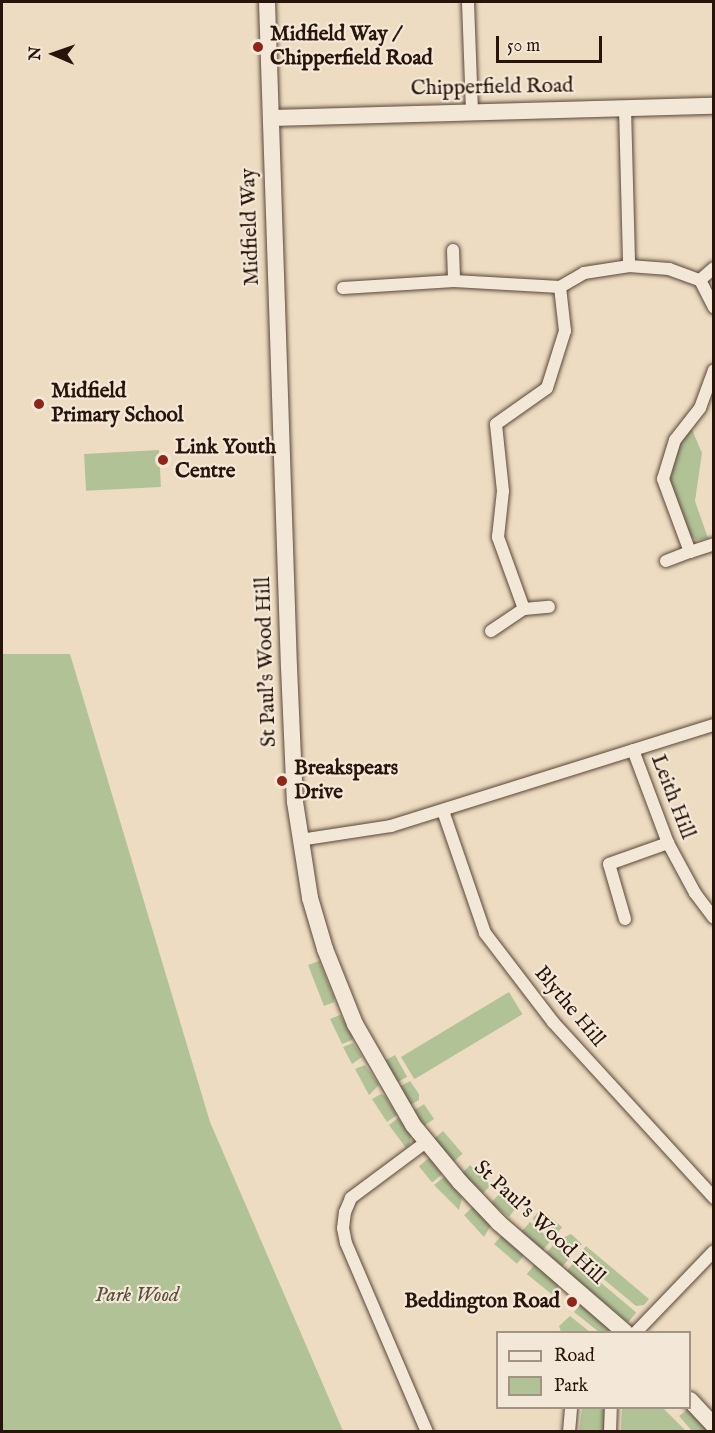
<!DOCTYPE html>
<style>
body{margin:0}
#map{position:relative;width:715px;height:1433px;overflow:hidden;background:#eddcc1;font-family:"IM FELL English",serif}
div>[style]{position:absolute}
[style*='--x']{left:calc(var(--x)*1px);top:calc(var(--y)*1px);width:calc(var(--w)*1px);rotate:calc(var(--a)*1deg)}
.green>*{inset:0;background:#b2c297;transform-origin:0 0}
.roads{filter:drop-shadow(0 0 2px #594638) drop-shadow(0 0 2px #594638)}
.street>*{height:12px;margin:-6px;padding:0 6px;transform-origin:6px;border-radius:6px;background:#f3e8d7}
.secondary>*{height:16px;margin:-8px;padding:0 8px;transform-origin:8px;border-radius:8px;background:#f3e8d7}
.dots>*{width:16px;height:16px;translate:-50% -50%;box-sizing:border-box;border:3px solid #f3e8d7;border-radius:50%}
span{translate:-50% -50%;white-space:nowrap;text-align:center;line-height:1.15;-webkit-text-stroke:4.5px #f3e8d7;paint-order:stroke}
.poi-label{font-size:21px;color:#28140a;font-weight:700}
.left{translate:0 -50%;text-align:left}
.right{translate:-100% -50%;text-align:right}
.street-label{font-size:21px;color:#28140a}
.park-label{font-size:21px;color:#58513b;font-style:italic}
.frame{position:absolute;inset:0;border:3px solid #28140a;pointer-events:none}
.legend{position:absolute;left:496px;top:1331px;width:195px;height:78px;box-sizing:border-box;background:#f3e8d7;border:2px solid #a29385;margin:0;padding:8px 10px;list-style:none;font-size:18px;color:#28140a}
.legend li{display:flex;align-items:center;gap:12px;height:30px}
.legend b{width:30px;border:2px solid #a29385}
.north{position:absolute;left:24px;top:24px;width:60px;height:60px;-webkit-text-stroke:4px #f3e8d7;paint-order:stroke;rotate:272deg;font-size:16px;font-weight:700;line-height:24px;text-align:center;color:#28140a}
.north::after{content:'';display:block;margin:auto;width:21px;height:27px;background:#28140a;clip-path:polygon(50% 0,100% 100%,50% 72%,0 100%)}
.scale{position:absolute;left:496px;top:36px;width:106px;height:27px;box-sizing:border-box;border:3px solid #28140a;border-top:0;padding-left:8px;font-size:18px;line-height:21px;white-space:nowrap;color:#28140a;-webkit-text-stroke:4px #f3e8d7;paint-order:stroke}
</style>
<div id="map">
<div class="green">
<i style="clip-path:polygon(690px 425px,702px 453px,695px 501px,708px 538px,696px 540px,689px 535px,669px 479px,678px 444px)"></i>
<i style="left:159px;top:450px;width:37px;height:75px;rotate:87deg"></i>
<i style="clip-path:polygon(2px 654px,70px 654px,210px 1122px,343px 1431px,2px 1431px)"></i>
<i style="clip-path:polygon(319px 961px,334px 998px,334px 1002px,324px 1006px,308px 965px)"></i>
<i style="left:509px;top:992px;width:26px;height:126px;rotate:59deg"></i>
<i style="clip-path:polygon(340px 1015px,353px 1037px,352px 1040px,342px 1044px,330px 1019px)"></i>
<i style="clip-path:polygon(353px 1043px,362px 1057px,352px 1064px,343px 1047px)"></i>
<i style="left:395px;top:1055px;width:25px;height:13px;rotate:61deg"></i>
<i style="clip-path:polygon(365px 1065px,379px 1085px,369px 1095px,355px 1069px)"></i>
<i style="clip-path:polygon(410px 1081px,419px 1094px,419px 1100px,410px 1105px,399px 1087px)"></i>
<i style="clip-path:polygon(381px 1094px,385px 1096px,397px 1115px,387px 1122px,372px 1099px)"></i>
<i style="left:424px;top:1104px;width:18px;height:13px;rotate:56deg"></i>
<i style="clip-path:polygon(398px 1118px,411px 1134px,410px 1144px,406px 1148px,389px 1125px)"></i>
<i style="left:443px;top:1131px;width:30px;height:13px;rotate:49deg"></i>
<i style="left:429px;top:1158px;width:21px;height:13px;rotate:51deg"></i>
<i style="left:470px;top:1165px;width:29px;height:11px;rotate:44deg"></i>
<i style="clip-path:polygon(444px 1177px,462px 1198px,459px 1210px,434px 1185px)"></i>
<i style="clip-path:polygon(499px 1194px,515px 1209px,509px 1217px,491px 1203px)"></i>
<i style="clip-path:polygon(473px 1207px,491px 1225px,484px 1237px,464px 1215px)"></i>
<i style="left:541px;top:1209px;width:28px;height:13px;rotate:41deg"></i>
<i style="left:530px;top:1222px;width:28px;height:13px;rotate:41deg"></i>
<i style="clip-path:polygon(571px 1234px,582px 1244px,574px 1253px,558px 1240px)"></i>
<i style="left:502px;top:1235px;width:30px;height:12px;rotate:41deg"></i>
<i style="left:555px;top:1243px;width:21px;height:13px;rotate:41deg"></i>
<i style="clip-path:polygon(586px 1246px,649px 1299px,644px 1305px,636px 1306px,577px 1257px)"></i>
<i style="left:575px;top:1261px;width:80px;height:13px;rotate:40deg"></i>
<i style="left:535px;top:1264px;width:32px;height:13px;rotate:39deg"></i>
<i style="clip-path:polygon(582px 1303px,614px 1332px,599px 1332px,574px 1312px)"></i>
<i style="clip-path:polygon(570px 1316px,590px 1332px,561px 1332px,559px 1326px)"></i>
<i style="clip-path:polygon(582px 1408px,605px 1408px,605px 1431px,579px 1432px)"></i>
<i style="clip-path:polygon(622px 1408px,663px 1408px,686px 1431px,621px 1431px)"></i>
<i style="clip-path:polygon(689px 1408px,707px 1429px,707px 1431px,692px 1431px,679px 1416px)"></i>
</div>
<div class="roads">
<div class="street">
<i style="--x:468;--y:2;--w:109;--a:87.9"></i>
<i style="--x:625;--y:108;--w:158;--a:88.5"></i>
<i style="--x:453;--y:250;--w:31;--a:88"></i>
<i style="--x:700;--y:280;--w:18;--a:-41"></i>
<i style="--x:343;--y:288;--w:111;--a:-3.6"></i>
<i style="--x:454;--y:281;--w:106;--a:3.2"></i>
<i style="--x:690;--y:552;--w:25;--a:-18"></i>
<i style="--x:666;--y:561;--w:26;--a:-21"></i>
<i style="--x:690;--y:552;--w:78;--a:-110.3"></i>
<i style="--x:663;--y:479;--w:41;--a:-72.9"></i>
<i style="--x:675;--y:440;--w:41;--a:-52"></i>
<i style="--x:700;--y:408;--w:40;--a:-69.8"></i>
<i style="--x:524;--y:609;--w:77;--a:-109.9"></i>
<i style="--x:498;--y:537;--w:46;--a:-83.8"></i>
<i style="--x:503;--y:491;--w:67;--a:-96"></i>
<i style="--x:496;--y:424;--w:62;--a:-35.2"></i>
<i style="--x:547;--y:388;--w:60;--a:-72.5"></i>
<i style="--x:565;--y:331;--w:44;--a:-96.5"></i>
<i style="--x:560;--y:287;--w:28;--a:-30"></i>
<i style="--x:584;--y:273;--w:46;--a:-8.8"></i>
<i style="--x:629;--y:266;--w:40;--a:4.3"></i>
<i style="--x:669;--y:269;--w:33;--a:20"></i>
<i style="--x:700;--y:280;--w:31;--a:63"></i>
<i style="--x:491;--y:631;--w:40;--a:-34"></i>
<i style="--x:524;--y:609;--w:25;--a:-5"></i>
<i style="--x:633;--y:750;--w:99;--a:69.4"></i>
<i style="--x:668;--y:843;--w:57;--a:61.6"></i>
<i style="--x:695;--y:893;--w:31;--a:53"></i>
<i style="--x:443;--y:811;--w:129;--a:71"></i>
<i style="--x:485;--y:933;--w:112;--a:52.6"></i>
<i style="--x:553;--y:1022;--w:239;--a:47.5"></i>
<i style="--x:300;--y:840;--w:92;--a:-8.7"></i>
<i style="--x:391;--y:826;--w:338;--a:-17.4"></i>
<i style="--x:625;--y:919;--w:57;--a:-106.2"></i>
<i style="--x:609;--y:864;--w:63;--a:-19.6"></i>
<i style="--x:426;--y:1142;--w:94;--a:143.3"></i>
<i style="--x:351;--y:1198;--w:15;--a:113"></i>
<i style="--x:345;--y:1212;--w:16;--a:97"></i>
<i style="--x:343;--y:1228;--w:15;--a:79"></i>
<i style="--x:346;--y:1243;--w:206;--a:66.8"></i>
<i style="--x:636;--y:1332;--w:112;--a:-46.1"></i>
<i style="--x:569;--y:1432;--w:24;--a:-85"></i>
<i style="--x:610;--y:1432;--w:24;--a:-88"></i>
</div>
<div class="secondary">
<i style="--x:267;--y:2;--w:665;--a:88.11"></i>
<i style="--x:289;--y:667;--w:135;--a:87.5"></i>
<i style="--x:295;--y:802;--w:97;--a:81.1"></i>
<i style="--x:310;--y:898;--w:53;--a:73.6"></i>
<i style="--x:325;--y:949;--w:81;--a:68.2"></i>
<i style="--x:355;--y:1024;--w:116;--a:60.1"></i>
<i style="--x:413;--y:1125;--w:74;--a:50.5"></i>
<i style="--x:460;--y:1182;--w:57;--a:46.4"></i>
<i style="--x:499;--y:1223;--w:167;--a:40.9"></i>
<i style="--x:271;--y:118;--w:443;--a:-1.6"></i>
<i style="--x:690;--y:1400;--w:35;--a:47"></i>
</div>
</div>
<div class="dots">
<i style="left:258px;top:47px;background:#8f2418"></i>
<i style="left:39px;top:404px;background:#8f2418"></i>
<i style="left:163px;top:460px;background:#8f2418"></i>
<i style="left:282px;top:781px;background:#8f2418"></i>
<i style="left:572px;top:1302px;background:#8f2418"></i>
</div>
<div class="poi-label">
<span class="left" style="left:270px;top:47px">Midfield Way /<br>Chipperfield Road</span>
<span class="left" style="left:51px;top:404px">Midfield<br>Primary School</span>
<span class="left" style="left:175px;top:460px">Link Youth<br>Centre</span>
<span class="left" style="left:294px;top:781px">Breakspears<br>Drive</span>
<span class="right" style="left:560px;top:1302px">Beddington Road</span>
</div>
<div class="street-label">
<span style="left:492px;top:88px;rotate:-1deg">Chipperfield Road</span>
<span style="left:251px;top:227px;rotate:-92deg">Midfield Way</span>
<span style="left:267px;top:662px;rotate:-92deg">St Paul's Wood Hill</span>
<span style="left:672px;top:797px;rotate:69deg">Leith Hill</span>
<span style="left:569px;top:1007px;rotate:50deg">Blythe Hill</span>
<span style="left:539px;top:1223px;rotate:43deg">St Paul's Wood Hill</span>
</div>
<div class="park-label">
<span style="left:137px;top:1296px">Park Wood</span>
</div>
<div class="frame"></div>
<ul class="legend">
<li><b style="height:8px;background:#f3e8d7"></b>Road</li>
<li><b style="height:16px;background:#b2c297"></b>Park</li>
</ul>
<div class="north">N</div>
<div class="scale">50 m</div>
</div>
